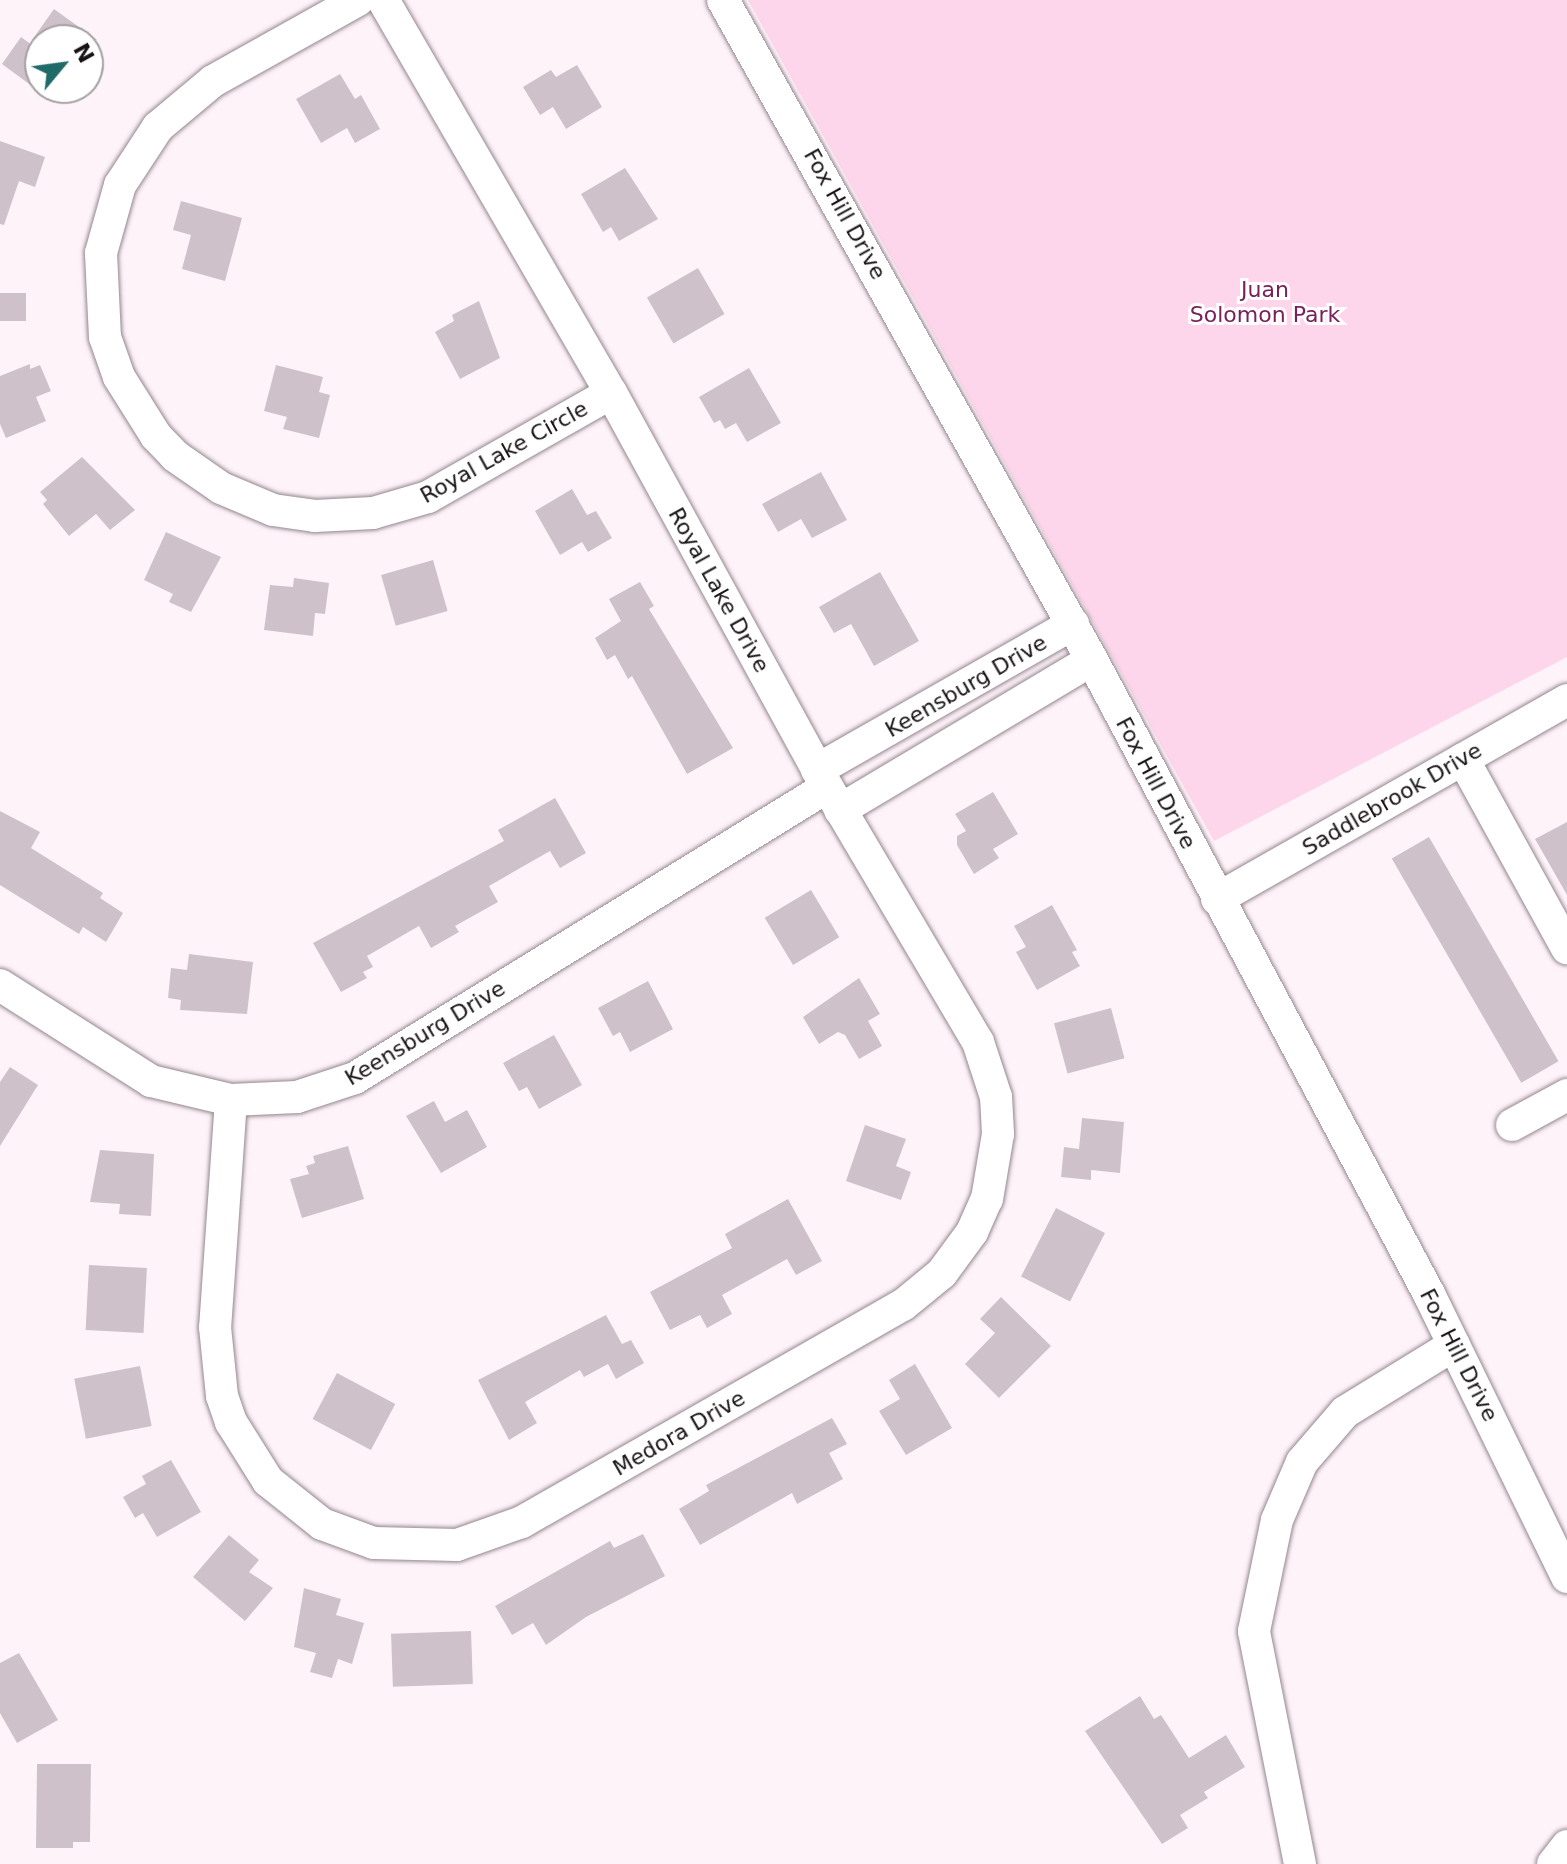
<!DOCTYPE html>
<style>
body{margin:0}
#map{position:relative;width:1567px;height:1864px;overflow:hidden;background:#fff3fa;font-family:"DejaVu Sans",sans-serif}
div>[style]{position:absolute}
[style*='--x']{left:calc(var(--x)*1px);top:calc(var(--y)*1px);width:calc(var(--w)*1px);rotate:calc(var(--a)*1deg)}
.green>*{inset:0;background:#fdd6ec}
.building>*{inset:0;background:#cfc1c9;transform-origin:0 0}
.roads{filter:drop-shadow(0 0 2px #93878e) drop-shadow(0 0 2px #93878e)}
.minor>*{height:32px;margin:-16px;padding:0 16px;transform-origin:16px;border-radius:16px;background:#fff}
span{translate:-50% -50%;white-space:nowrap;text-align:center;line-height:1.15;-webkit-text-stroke:6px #fff;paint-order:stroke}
.street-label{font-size:22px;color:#181316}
.park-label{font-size:22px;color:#78215d}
.north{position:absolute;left:24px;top:24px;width:80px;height:80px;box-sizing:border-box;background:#fff;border:2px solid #a3a1a2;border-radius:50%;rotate:61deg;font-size:22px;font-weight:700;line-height:32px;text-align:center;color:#181316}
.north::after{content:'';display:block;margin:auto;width:28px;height:36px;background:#1f6b69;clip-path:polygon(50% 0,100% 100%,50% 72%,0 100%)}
</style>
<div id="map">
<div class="green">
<i style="clip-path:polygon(748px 0,1567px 0,1567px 657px,1214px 841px)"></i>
</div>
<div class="building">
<i style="clip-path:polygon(54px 9px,97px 40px,32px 40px)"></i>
<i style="clip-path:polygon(21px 37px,40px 51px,40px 92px,2px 64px)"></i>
<i style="clip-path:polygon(577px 65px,602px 107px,566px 129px,553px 107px,540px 115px,523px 87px,551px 70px,556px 77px)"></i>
<i style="clip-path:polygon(340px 74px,355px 99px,361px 95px,380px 129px,355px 143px,347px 128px,321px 143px,296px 99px)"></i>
<i style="clip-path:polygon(0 141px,45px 157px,35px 187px,19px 181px,4px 225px,0 224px)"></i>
<i style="clip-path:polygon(625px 168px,658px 219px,619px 241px,611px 227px,603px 232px,581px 194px)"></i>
<i style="clip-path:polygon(181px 201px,242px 218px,225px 281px,182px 269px,191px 235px,173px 230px)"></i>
<i style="left:698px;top:268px;width:53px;height:59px;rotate:60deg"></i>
<i style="left:0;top:293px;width:26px;height:28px"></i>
<i style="clip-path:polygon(479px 301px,500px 358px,460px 379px,435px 332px,454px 321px,452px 315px)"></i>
<i style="clip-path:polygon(30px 364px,30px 369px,40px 365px,51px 391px,36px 397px,46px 421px,6px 438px,0 424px,0 376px)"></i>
<i style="clip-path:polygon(276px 365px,323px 377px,319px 392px,330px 395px,319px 438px,283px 429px,287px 417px,264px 411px)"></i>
<i style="clip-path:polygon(749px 368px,781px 423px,747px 442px,736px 423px,725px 429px,720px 420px,714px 423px,699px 397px)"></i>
<i style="clip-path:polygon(82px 457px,135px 510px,110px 530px,96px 514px,69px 536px,43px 504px,47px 500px,40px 492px)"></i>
<i style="clip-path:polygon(821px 472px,847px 520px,812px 538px,801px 519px,778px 532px,762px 504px)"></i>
<i style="clip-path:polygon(572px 489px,587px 515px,596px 511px,612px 538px,588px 552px,582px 542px,560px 555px,535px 511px)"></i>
<i style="clip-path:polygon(166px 532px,221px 557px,191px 612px,169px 602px,173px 594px,144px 580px)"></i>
<i style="left:433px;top:560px;width:53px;height:54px;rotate:74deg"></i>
<i style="clip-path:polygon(880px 572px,919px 641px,874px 666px,851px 624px,834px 633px,819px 607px)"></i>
<i style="clip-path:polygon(294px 578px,329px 583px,325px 614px,315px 613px,313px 636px,264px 630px,270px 585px,293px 587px)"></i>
<i style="clip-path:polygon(640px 582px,654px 606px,649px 609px,733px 748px,687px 774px,632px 676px,628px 679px,615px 655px,607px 660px,595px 638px,621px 621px,609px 599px)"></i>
<i style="clip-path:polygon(993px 792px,1018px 834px,993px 849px,999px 858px,974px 874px,957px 845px,957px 836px,966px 831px,955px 814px)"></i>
<i style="clip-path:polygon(555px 798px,586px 853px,560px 868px,550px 851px,489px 886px,498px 902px,455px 926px,459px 932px,431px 948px,419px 926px,367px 956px,373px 967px,363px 972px,367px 978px,341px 992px,313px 943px,504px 841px,498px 830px)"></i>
<i style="clip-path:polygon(0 811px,40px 832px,31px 848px,103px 893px,100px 898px,123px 913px,106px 942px,83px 927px,79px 934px,0 885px)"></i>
<i style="clip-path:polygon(1567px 822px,1567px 895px,1535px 839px)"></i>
<i style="left:1429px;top:837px;width:259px;height:43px;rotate:60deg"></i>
<i style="left:811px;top:890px;width:55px;height:54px;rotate:59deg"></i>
<i style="clip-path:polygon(1052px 905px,1077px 950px,1072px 952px,1080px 966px,1037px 990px,1016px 952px,1026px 947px,1014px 926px)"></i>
<i style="clip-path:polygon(189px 954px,253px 962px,247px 1014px,180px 1010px,181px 1000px,168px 998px,171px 968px,187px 970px)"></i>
<i style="clip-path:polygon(859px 978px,880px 1014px,868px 1021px,882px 1046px,859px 1059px,845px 1035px,838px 1032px,819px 1044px,803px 1017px)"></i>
<i style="clip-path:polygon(648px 981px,673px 1029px,630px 1052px,620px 1032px,613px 1036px,598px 1008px)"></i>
<i style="left:1111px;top:1008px;width:52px;height:59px;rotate:75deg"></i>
<i style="clip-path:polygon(554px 1035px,582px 1085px,539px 1109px,527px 1087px,519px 1091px,503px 1063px)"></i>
<i style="clip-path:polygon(10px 1067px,38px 1085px,0 1146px,0 1082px)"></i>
<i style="clip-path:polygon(434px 1101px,445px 1122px,467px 1110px,487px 1147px,441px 1173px,406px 1116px)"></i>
<i style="clip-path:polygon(1082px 1118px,1124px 1122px,1120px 1173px,1091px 1170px,1091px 1180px,1061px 1177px,1064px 1147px,1079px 1149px)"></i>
<i style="clip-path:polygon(865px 1125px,906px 1139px,896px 1166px,911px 1172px,901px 1200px,846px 1181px)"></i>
<i style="clip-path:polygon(348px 1146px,364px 1199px,302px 1218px,290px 1179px,309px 1174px,306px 1166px,315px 1163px,313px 1156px)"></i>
<i style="clip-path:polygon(100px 1150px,154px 1154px,151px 1216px,119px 1214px,120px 1204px,90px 1202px)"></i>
<i style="clip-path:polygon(788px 1199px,822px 1261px,796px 1275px,787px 1259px,722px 1295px,732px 1314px,707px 1328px,700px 1315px,670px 1330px,650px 1292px,732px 1248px,725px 1234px)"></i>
<i style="left:1056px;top:1208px;width:55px;height:77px;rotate:27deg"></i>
<i style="left:89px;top:1265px;width:58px;height:65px;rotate:3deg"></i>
<i style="clip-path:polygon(1001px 1297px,1051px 1346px,999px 1398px,965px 1364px,995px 1333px,980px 1319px)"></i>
<i style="clip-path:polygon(606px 1315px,622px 1344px,631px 1340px,644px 1363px,616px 1379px,608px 1364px,584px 1377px,580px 1370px,525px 1402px,537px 1423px,509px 1440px,478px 1380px)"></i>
<i style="clip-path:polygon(915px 1364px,952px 1428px,906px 1455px,879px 1411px,900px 1399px,889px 1380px)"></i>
<i style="left:140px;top:1366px;width:61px;height:67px;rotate:79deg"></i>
<i style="left:337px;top:1373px;width:66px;height:52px;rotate:28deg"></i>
<i style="clip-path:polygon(832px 1418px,847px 1444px,829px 1453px,843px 1479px,797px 1504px,792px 1493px,700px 1545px,679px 1509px,709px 1491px,706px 1485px)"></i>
<i style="clip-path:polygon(171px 1460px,201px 1512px,157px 1537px,143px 1513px,135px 1518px,123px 1497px,146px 1484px,142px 1476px)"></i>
<i style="clip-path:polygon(643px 1534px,665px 1576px,586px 1617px,546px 1645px,533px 1623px,512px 1635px,495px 1606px,610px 1541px,614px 1548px)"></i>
<i style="clip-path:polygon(229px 1535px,259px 1560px,249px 1572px,273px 1588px,245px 1621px,193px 1577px)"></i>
<i style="clip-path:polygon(304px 1588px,341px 1599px,336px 1615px,364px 1623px,352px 1664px,338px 1659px,332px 1678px,310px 1672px,316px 1653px,294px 1647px)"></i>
<i style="left:471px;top:1631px;width:53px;height:80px;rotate:88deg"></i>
<i style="clip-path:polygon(19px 1653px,58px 1720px,17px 1743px,0 1713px,0 1663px)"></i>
<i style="clip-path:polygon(1140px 1696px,1154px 1719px,1161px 1715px,1189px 1758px,1226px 1735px,1245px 1767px,1204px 1792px,1208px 1798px,1180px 1815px,1188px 1828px,1162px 1844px,1085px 1731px)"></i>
<i style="clip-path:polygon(37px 1764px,91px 1764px,90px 1842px,73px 1842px,73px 1848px,36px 1848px)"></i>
</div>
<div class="roads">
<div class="minor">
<i style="--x:358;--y:0;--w:166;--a:150.8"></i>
<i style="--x:213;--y:81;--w:72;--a:140.1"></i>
<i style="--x:158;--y:127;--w:69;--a:123.2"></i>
<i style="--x:120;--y:185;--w:71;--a:105.6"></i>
<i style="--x:101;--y:253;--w:84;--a:87.3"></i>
<i style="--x:105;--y:337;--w:42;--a:70.7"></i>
<i style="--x:119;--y:377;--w:70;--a:57.9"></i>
<i style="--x:156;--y:436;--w:28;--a:46"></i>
<i style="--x:175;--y:456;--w:56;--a:34.8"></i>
<i style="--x:221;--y:488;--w:56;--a:22.9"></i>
<i style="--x:273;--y:510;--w:42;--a:8.1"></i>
<i style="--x:315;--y:516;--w:58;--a:-3"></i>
<i style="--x:373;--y:513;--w:57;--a:-16.2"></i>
<i style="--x:428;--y:497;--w:210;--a:-29.6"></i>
<i style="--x:611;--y:393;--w:454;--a:-120.1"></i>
<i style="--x:723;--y:0;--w:756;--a:60.79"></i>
<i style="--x:1092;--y:660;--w:718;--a:62.01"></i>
<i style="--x:1429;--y:1294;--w:315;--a:64"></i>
<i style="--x:1463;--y:759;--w:216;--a:61.2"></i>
<i style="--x:817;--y:770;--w:295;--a:-29.7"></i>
<i style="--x:840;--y:810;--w:293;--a:-30.8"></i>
<i style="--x:1217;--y:899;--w:403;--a:-29.6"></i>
<i style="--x:0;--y:985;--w:179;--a:32.4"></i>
<i style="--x:151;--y:1081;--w:82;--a:13.4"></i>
<i style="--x:231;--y:1100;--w:66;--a:-2.6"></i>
<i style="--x:297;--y:1097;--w:61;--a:-18.1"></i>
<i style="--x:355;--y:1078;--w:554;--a:-31.65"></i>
<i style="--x:231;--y:1100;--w:228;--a:94"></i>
<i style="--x:215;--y:1327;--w:69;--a:84.2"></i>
<i style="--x:222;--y:1396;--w:28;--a:71"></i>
<i style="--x:231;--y:1422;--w:70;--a:57.9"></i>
<i style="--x:268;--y:1481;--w:69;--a:38.5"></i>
<i style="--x:322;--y:1524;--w:55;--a:20.1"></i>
<i style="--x:374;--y:1543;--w:83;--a:1.4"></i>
<i style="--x:457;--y:1545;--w:69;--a:-19.5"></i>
<i style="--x:522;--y:1522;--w:438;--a:-29.7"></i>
<i style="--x:903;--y:1305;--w:50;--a:-39.4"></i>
<i style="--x:942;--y:1273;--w:51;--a:-53.8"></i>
<i style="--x:972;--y:1232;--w:36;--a:-66"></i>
<i style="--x:987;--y:1199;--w:66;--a:-80.4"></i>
<i style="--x:998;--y:1134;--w:37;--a:-93"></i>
<i style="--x:996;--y:1097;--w:58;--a:-108.1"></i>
<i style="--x:978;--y:1042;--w:296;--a:-120.6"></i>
<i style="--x:827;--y:787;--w:449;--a:-118.7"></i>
<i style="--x:1512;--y:1125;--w:63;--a:-28.6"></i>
<i style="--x:1300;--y:1864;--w:237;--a:-101.2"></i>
<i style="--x:1254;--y:1631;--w:113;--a:-78.3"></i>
<i style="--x:1277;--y:1520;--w:63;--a:-66.7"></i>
<i style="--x:1302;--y:1462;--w:66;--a:-49.3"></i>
<i style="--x:1345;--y:1412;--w:128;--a:-31.6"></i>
<i style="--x:1553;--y:1864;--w:23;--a:-52"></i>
</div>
</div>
<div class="street-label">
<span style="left:845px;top:214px;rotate:61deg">Fox Hill Drive</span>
<span style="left:504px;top:452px;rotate:-29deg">Royal Lake Circle</span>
<span style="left:719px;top:590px;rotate:61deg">Royal Lake Drive</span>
<span style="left:966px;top:686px;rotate:-30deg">Keensburg Drive</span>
<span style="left:1156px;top:783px;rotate:62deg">Fox Hill Drive</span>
<span style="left:1392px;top:799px;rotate:-30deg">Saddlebrook Drive</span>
<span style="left:425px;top:1033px;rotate:-31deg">Keensburg Drive</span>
<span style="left:1459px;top:1355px;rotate:63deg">Fox Hill Drive</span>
<span style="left:679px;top:1433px;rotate:-30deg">Medora Drive</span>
</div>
<div class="park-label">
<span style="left:1265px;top:302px">Juan<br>Solomon Park</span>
</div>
<div class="north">N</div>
</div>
